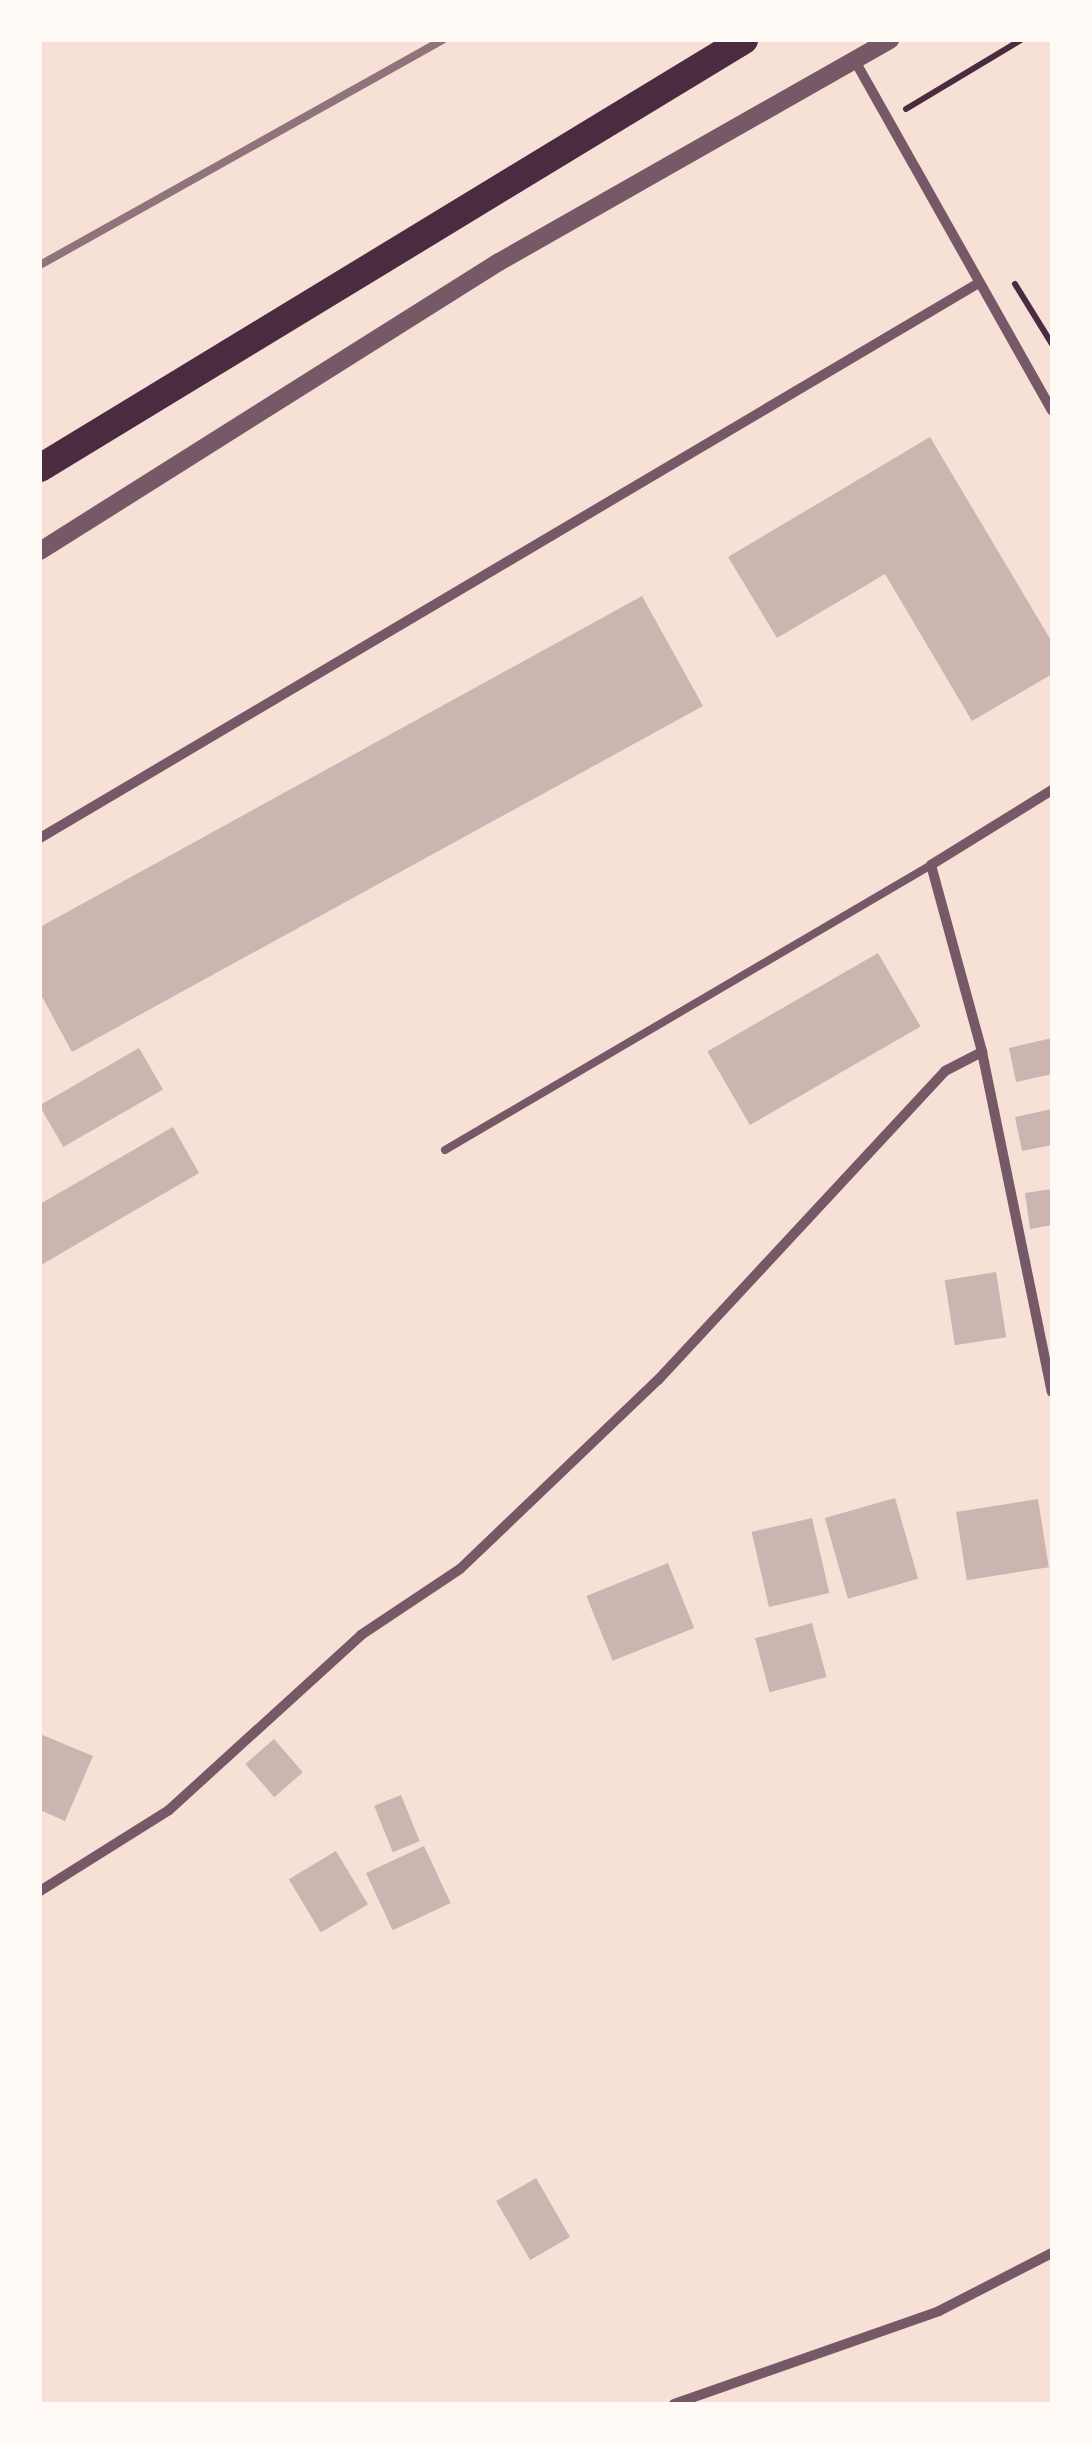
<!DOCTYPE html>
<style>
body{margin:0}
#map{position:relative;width:1092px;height:2444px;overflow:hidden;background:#f7e1d7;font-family:"IBM Plex Sans",sans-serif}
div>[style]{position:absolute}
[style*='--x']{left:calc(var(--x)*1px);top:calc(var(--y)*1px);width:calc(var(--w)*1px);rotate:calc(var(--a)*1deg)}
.building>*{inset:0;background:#ccb4b1;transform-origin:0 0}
.path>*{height:6px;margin:-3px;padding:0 3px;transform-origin:3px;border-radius:3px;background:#4a2c40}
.service>*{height:8px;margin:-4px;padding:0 4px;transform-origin:4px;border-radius:4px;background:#755966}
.minor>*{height:10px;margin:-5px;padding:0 5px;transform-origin:5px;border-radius:5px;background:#755966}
.tertiary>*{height:18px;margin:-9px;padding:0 9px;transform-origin:9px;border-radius:9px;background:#755966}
.trunk>*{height:28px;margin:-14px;padding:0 14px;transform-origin:14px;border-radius:14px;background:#4a2c40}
.rail>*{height:8px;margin:-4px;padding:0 4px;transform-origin:4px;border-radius:4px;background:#8f747c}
span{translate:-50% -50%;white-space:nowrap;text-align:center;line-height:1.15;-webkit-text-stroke:10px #fffaf5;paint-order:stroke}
.frame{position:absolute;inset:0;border:42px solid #fffaf5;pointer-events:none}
</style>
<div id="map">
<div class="building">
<i style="clip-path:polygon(930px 437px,1052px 642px,1052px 674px,972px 721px,885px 574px,777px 638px,728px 557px)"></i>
<i style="clip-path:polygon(642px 596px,703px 706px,72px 1052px,40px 993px,40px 927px)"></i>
<i style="left:878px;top:953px;width:85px;height:197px;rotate:60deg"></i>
<i style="clip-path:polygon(1052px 1038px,1052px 1074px,1016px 1082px,1009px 1048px)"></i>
<i style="left:139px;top:1048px;width:48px;height:115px;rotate:60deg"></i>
<i style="clip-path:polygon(1052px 1109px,1052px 1145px,1022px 1151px,1015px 1117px)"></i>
<i style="clip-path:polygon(173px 1127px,199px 1173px,41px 1265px,40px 1204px)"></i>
<i style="clip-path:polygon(1052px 1189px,1052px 1225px,1030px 1229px,1025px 1193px)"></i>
<i style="left:996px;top:1272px;width:66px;height:52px;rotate:81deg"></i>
<i style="left:895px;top:1498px;width:84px;height:73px;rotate:74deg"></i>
<i style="left:1038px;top:1499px;width:69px;height:83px;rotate:81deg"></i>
<i style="left:812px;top:1518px;width:77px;height:62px;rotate:77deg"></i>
<i style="left:668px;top:1563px;width:70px;height:88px;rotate:68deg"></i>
<i style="left:812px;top:1623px;width:56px;height:59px;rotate:75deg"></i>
<i style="clip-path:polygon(40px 1734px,93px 1756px,65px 1821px,40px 1810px)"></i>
<i style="left:274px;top:1739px;width:44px;height:38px;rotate:49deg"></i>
<i style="left:401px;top:1795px;width:50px;height:29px;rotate:68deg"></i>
<i style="left:424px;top:1846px;width:63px;height:64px;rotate:65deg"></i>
<i style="left:336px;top:1851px;width:62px;height:55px;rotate:59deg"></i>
<i style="left:536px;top:2178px;width:68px;height:46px;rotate:60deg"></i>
</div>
<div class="path">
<i style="--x:906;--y:109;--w:134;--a:-31"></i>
<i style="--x:1015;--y:284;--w:70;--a:58.3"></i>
</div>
<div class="service">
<i style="--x:445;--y:1150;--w:563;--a:-30.39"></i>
</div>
<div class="minor">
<i style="--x:855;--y:61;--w:401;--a:60.6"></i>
<i style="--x:1052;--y:790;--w:142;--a:148.2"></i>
<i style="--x:931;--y:865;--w:194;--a:74.7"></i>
<i style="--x:982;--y:1052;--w:347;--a:78.4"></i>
<i style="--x:40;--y:838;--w:1091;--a:-30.59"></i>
<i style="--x:40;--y:1891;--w:152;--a:-32.1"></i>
<i style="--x:169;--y:1810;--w:260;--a:-42.3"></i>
<i style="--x:361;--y:1635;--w:119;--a:-33.7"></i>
<i style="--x:460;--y:1569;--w:274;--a:-43.7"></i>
<i style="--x:658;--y:1380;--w:422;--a:-47.1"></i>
<i style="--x:945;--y:1071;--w:42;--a:-27.2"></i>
<i style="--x:674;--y:2404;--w:281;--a:-19.3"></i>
<i style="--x:939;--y:2311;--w:127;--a:-27.2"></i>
</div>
<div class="tertiary">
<i style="--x:40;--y:551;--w:542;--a:-32.2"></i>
<i style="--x:499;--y:262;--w:450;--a:-29.6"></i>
</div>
<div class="trunk">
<i style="--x:40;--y:468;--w:824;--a:-31.3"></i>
</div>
<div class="rail">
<i style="--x:40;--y:265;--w:461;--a:-29.2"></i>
</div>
<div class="frame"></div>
</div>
